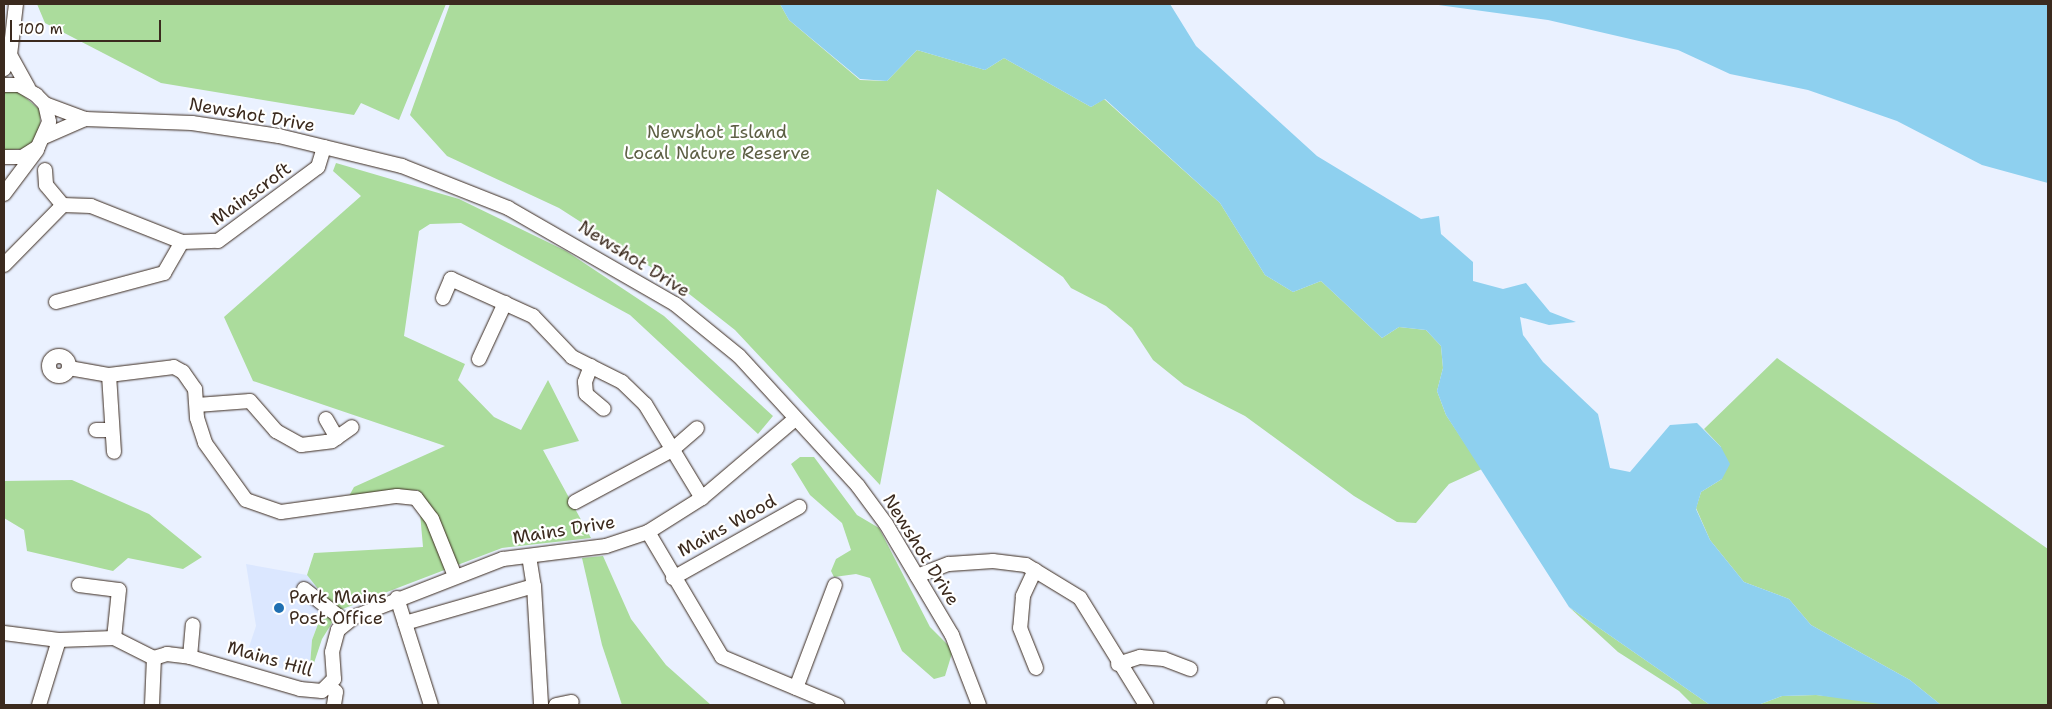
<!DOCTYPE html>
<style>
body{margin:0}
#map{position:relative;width:2052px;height:709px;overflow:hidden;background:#eaf1ff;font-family:"Shantell Sans",sans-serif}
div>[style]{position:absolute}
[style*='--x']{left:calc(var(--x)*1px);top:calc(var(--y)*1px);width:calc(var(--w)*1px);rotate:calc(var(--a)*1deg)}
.built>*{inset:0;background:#dbe7ff}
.green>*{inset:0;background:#abdc9c}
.water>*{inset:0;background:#8ed0ef}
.roads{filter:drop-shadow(0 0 1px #3b2a1e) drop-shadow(0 0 1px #3b2a1e)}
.minor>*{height:14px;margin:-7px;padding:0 7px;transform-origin:7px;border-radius:7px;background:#fff}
.minor>.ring{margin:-7px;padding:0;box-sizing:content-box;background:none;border:14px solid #fff;border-radius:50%}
.dots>*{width:14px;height:14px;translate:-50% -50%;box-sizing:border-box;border:2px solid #fff;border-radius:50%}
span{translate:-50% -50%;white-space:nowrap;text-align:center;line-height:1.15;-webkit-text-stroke:4.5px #fff;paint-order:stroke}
.street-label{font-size:18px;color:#3b2a1e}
.park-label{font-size:18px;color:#5d5f44}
.poi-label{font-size:18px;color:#3b2a1e}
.left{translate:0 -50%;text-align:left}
.frame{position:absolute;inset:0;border:5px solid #3b2a1e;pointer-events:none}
.scale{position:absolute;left:10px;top:20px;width:151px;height:22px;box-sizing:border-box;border:2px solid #3b2a1e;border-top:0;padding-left:6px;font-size:15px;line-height:18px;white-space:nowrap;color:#3b2a1e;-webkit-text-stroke:4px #fff;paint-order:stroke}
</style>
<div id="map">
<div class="built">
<i style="clip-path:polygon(246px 564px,307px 575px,327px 599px,312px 640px,309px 678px,246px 656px,256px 626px)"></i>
</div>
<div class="green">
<i style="clip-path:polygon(37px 4px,446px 4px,399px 120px,361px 103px,354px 115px,161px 83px,45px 23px)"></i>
<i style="clip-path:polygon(450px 4px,780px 4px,789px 20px,860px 80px,887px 81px,917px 50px,985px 70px,1004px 58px,1091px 107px,1104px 99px,1220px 203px,1265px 275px,1293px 292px,1321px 281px,1382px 338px,1399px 327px,1426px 330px,1441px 346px,1443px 368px,1437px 391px,1446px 415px,1482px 469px,1449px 484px,1416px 523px,1397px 522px,1354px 496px,1245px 416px,1184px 385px,1153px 360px,1132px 328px,1106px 306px,1071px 288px,1063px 277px,937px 189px,880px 485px,735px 330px,674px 282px,559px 208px,447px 156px,410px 115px)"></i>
<i style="clip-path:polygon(4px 92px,19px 92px,40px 110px,40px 129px,30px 145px,21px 149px,4px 150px)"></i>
<i style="clip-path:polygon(336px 163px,459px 199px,566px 251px,664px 316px,773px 416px,758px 434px,630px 315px,461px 223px,430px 224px,419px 231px,404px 336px,465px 364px,458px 380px,494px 417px,521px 430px,548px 380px,579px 441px,543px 450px,591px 538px,502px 548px,340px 610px,322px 639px,309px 678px,312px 640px,327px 600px,307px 575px,314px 553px,423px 547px,418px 490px,349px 496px,354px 487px,445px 446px,253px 381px,224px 317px,361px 196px,333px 171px)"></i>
<i style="clip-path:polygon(1777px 358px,2048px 549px,2048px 705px,1941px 705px,1910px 680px,1811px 625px,1789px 599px,1744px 582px,1710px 540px,1696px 508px,1701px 492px,1722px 479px,1721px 447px,1704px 429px)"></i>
<i style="clip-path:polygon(800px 457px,814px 457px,857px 515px,879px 528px,930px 627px,953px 650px,945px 676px,934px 679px,902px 651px,870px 578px,856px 574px,834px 577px,831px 571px,836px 559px,851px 550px,842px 523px,810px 495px,791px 464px)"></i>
<i style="clip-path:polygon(72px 480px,149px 514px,202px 557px,183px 569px,128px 558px,113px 571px,27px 551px,24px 530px,4px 518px,4px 481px)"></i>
<i style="clip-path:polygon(603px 556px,631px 619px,666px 665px,711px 705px,622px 705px,602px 645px,582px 558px)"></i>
<i style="clip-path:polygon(1569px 607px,1710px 705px,1693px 705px,1679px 691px,1618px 652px)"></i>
<i style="clip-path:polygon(1816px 695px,1878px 701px,1886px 705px,1758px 705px,1782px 696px)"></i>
</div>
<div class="water">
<i style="clip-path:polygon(780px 4px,1170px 4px,1196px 46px,1317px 156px,1421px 219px,1439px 216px,1441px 234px,1473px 262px,1473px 281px,1503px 289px,1526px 283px,1550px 312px,1576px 322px,1549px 325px,1520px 317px,1523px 335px,1543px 362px,1598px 414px,1610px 468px,1630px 472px,1670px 425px,1697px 423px,1721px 447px,1730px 464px,1722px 479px,1701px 492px,1696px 509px,1710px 540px,1744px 582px,1789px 599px,1811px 625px,1910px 680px,1941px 705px,1887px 705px,1816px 695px,1782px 696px,1758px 705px,1710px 705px,1569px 607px,1446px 415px,1437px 391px,1443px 368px,1441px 346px,1426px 330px,1399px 327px,1382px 338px,1321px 281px,1293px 292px,1265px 275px,1220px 203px,1105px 99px,1091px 107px,1004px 58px,985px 70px,917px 50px,887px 81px,860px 79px,789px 20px)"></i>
<i style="clip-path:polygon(1431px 4px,2048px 4px,2048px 183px,1982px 165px,1897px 121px,1808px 90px,1730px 74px,1678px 50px,1548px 20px)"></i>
</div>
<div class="roads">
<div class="minor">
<i style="--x:10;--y:55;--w:38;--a:61"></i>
<i style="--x:4;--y:69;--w:15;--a:-67"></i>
<i style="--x:10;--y:55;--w:51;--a:-83.3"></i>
<i style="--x:4;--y:85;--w:15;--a:0"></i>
<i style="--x:19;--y:85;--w:20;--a:30"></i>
<i style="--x:36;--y:95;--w:13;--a:45"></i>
<i style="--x:45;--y:104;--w:18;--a:77"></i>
<i style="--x:49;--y:122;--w:27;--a:114"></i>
<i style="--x:38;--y:147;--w:19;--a:148"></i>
<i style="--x:22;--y:157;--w:18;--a:180"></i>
<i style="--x:45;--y:104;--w:43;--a:20.6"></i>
<i style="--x:46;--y:136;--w:43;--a:-23.6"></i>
<i style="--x:85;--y:119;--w:107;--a:2.1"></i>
<i style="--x:192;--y:123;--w:88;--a:8.5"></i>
<i style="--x:279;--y:136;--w:127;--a:13.7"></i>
<i style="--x:402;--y:166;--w:114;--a:21.6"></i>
<i style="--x:508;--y:208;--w:193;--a:29.9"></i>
<i style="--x:675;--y:304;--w:82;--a:39.1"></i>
<i style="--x:739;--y:356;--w:176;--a:47.5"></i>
<i style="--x:858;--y:486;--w:47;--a:53.6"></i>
<i style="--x:886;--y:524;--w:129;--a:59.3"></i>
<i style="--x:952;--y:635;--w:75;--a:68.9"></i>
<i style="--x:45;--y:170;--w:15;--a:86"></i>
<i style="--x:46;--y:185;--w:26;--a:50"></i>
<i style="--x:4;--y:194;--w:55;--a:-53.1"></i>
<i style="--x:4;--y:265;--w:84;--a:-45.5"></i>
<i style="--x:63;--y:205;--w:28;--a:2"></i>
<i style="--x:91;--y:206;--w:98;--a:21.6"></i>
<i style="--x:182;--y:242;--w:36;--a:-2"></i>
<i style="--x:218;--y:241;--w:124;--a:-36.5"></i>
<i style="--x:318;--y:167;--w:21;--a:-73"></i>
<i style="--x:443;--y:298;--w:21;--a:-67"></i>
<i style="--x:451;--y:279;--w:90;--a:24.3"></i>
<i style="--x:533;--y:316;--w:57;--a:46.4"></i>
<i style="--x:572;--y:357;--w:56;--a:26.6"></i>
<i style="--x:622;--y:382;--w:32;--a:44"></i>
<i style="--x:645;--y:404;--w:110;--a:58.8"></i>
<i style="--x:56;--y:302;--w:112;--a:-15"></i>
<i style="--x:164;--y:273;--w:36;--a:-60"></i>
<i class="ring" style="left:49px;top:356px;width:6px;height:6px"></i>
<i style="--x:479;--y:359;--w:62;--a:-65.1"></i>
<i style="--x:591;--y:366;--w:17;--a:111"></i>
<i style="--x:585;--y:382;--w:12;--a:85"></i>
<i style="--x:586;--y:394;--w:23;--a:40"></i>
<i style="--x:69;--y:368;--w:41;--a:9.9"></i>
<i style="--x:109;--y:375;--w:65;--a:-7"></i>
<i style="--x:174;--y:367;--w:10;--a:29"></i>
<i style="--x:183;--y:372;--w:21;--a:55"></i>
<i style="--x:195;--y:389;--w:29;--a:86"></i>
<i style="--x:197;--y:418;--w:26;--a:72"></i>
<i style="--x:205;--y:443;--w:70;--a:54.3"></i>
<i style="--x:246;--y:500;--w:37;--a:19"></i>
<i style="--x:281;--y:512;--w:117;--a:-7.9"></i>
<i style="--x:397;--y:496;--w:19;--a:6"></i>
<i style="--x:416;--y:498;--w:26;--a:53"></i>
<i style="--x:432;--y:519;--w:61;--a:68"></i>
<i style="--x:109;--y:375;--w:77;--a:86.3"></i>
<i style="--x:197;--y:405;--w:53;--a:-4.3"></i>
<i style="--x:250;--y:401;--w:40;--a:49"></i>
<i style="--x:276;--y:431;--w:29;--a:29"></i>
<i style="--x:301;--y:445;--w:31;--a:-7"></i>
<i style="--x:332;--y:441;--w:24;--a:-35"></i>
<i style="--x:326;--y:419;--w:22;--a:60"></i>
<i style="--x:96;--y:430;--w:16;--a:0"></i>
<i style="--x:575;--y:502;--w:110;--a:-28.2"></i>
<i style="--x:672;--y:450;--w:33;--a:-41"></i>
<i style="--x:648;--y:532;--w:145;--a:59.4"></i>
<i style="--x:722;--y:657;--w:125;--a:22.7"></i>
<i style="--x:529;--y:556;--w:30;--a:81"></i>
<i style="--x:1035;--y:570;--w:29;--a:115"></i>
<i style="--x:1023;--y:596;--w:32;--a:95"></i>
<i style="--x:1020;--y:628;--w:43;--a:68.2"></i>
<i style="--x:917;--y:576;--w:34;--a:-21"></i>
<i style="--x:949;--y:564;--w:44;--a:-3.9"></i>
<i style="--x:993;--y:561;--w:33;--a:7"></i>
<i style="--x:1026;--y:565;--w:63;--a:31.4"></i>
<i style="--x:1080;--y:598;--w:126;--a:58.3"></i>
<i style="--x:673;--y:578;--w:145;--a:-29.4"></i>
<i style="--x:79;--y:585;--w:40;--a:7.1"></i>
<i style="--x:119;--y:590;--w:48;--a:95.9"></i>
<i style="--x:304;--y:589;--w:53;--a:38.2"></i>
<i style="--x:397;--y:598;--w:112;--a:72.4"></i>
<i style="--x:405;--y:623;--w:134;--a:-16"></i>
<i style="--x:534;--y:586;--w:119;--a:86.6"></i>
<i style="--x:4;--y:633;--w:55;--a:7.3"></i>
<i style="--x:59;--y:640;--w:55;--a:-2.1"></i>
<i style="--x:114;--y:638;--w:45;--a:26.6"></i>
<i style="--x:154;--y:658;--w:14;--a:-17"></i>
<i style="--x:167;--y:654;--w:23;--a:7"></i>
<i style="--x:190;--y:657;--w:115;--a:16.2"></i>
<i style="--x:300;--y:689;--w:22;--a:5"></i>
<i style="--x:322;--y:691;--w:17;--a:-45"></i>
<i style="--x:334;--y:679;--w:27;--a:-94"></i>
<i style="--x:332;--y:652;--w:23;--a:-75"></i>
<i style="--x:338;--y:630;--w:21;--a:-39"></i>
<i style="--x:354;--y:617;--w:160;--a:-21.3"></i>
<i style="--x:503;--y:559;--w:104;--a:-7.2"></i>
<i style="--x:606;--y:546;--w:44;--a:-18.4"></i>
<i style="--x:648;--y:532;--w:64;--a:-32.2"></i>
<i style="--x:702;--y:498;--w:121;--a:-40.3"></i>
<i style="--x:190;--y:657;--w:32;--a:-85"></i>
<i style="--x:1118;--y:664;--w:23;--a:-18"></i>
<i style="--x:1140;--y:657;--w:24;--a:5"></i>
<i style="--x:1164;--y:659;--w:28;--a:21"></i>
<i style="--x:329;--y:686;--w:9;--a:41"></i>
<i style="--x:336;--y:692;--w:13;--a:99"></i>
<i style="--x:796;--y:688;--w:110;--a:-69.3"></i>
<i style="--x:39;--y:705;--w:68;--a:-72.9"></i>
<i style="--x:152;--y:705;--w:47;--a:-87.6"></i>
<i style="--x:556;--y:705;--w:16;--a:-11"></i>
<i style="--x:1274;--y:705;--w:3;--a:0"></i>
</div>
</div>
<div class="dots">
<i style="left:279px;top:608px;background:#1f6fb2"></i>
</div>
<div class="street-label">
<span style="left:252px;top:115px;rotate:10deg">Newshot Drive</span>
<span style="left:251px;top:194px;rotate:-36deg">Mainscroft</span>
<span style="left:634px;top:259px;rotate:32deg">Newshot Drive</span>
<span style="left:727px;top:526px;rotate:-29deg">Mains Wood</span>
<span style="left:564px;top:530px;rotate:-9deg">Mains Drive</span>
<span style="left:921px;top:550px;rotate:58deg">Newshot Drive</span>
<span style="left:270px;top:659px;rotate:16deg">Mains Hill</span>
</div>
<div class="park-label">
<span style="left:717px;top:143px">Newshot Island<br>Local Nature Reserve</span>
</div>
<div class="poi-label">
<span class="left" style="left:289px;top:608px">Park Mains<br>Post Office</span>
</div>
<div class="frame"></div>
<div class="scale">100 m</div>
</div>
